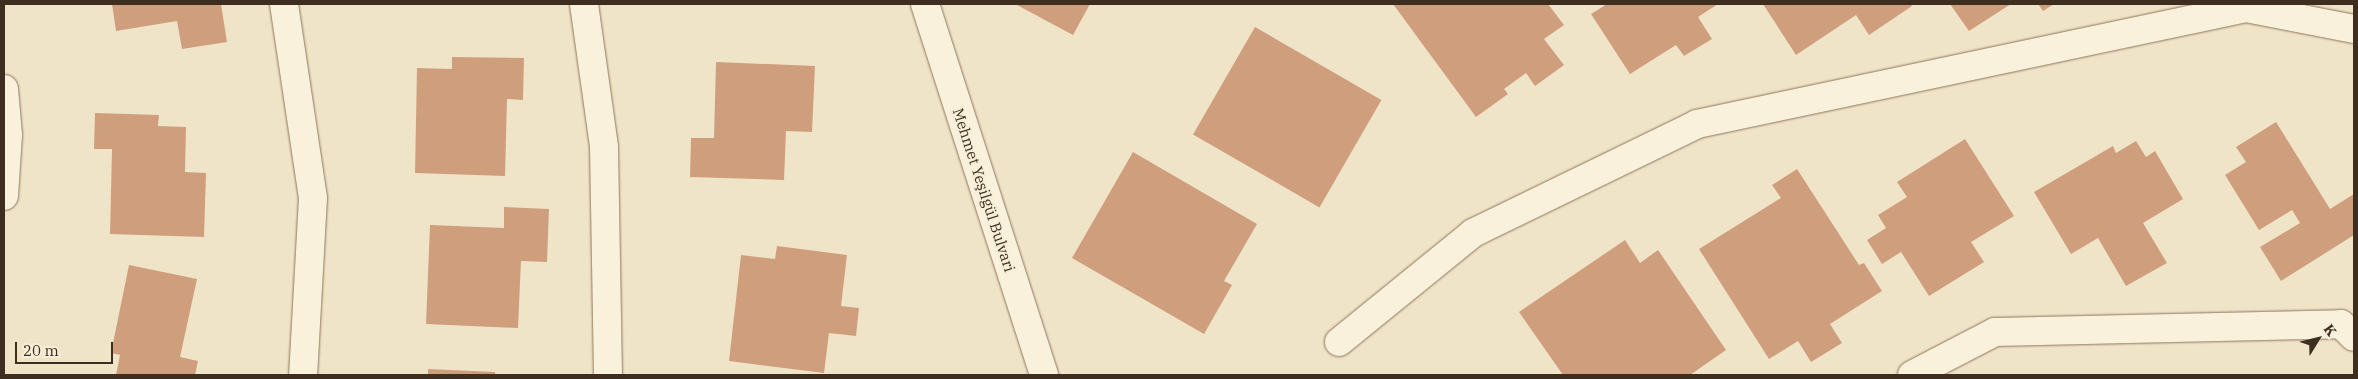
<!DOCTYPE html>
<meta charset="utf-8">
<style>
body{margin:0}
#map{position:relative;width:2358px;height:379px;overflow:hidden;background:#f0e4c8;font-family:"IBM Plex Serif",serif}
div>[style]{position:absolute}
[style*='--x']{left:calc(var(--x)*1px);top:calc(var(--y)*1px);width:calc(var(--w)*1px);rotate:calc(var(--a)*1deg)}
.building>*{inset:0;background:#cf9f7d;transform-origin:0 0}
.roads{filter:drop-shadow(0 0 1px #8d765c) drop-shadow(0 0 1px #8d765c)}
.street>*{height:28px;margin:-14px;padding:0 14px;transform-origin:14px;border-radius:14px;background:#faf1dc}
.secondary>*{height:28px;margin:-14px;padding:0 14px;transform-origin:14px;border-radius:14px;background:#faf1dc}
span{translate:-50% -50%;white-space:nowrap;text-align:center;line-height:1.15;-webkit-text-stroke:4px #f7eed8;paint-order:stroke}
.street-label{font-size:15px;color:#3d2e20}
.frame{position:absolute;inset:0;border:5px solid #3d2e20;pointer-events:none}
.north{position:absolute;left:2293px;top:314px;width:50px;height:50px;-webkit-text-stroke:4px #f7eed8;paint-order:stroke;rotate:54deg;font-size:14px;font-weight:700;line-height:20px;text-align:center;color:#3d2e20}
.north::after{content:'';display:block;margin:auto;width:18px;height:22px;background:#3d2e20;clip-path:polygon(50% 0,100% 100%,50% 72%,0 100%)}
.scale{position:absolute;left:15px;top:342px;width:98px;height:22px;box-sizing:border-box;border:2px solid #3d2e20;border-top:0;padding-left:6px;font-size:15px;line-height:18px;white-space:nowrap;color:#3d2e20;-webkit-text-stroke:4px #f7eed8;paint-order:stroke}
</style>
<div id="map">
<div class="building">
<i style="clip-path:polygon(112px 4px,221px 4px,227px 42px,182px 49px,177px 21px,116px 31px)"></i>
<i style="clip-path:polygon(1015px 4px,1090px 4px,1073px 35px)"></i>
<i style="clip-path:polygon(1393px 4px,1548px 4px,1564px 25px,1544px 39px,1564px 65px,1535px 86px,1526px 73px,1504px 89px,1508px 94px,1476px 117px)"></i>
<i style="clip-path:polygon(1607px 4px,1718px 4px,1698px 17px,1712px 39px,1684px 56px,1676px 45px,1630px 74px,1591px 14px)"></i>
<i style="clip-path:polygon(1763px 4px,1910px 4px,1912px 6px,1869px 35px,1856px 15px,1796px 55px)"></i>
<i style="clip-path:polygon(1950px 4px,2011px 4px,1969px 31px)"></i>
<i style="clip-path:polygon(2038px 4px,2054px 4px,2043px 11px)"></i>
<i style="left:1255px;top:27px;width:146px;height:124px;rotate:30deg"></i>
<i style="clip-path:polygon(452px 57px,524px 58px,523px 100px,507px 99px,505px 176px,415px 173px,417px 68px,452px 69px)"></i>
<i style="clip-path:polygon(716px 62px,815px 66px,812px 132px,786px 131px,784px 180px,690px 177px,691px 138px,714px 138px)"></i>
<i style="clip-path:polygon(95px 113px,159px 115px,158px 126px,186px 127px,185px 172px,206px 173px,204px 237px,110px 234px,112px 149px,94px 149px)"></i>
<i style="clip-path:polygon(2276px 122px,2330px 209px,2354px 194px,2354px 235px,2281px 281px,2260px 247px,2300px 223px,2292px 210px,2259px 230px,2225px 175px,2246px 162px,2236px 147px)"></i>
<i style="clip-path:polygon(1965px 139px,2014px 216px,1971px 242px,1984px 262px,1929px 296px,1901px 252px,1882px 264px,1867px 240px,1886px 228px,1878px 215px,1907px 197px,1897px 182px)"></i>
<i style="clip-path:polygon(2136px 141px,2146px 157px,2155px 151px,2183px 199px,2143px 223px,2167px 263px,2126px 286px,2098px 238px,2071px 254px,2034px 192px,2113px 146px,2116px 153px)"></i>
<i style="clip-path:polygon(1133px 152px,1257px 224px,1224px 281px,1232px 285px,1204px 334px,1072px 258px)"></i>
<i style="clip-path:polygon(1797px 169px,1859px 265px,1864px 263px,1882px 291px,1830px 324px,1842px 343px,1811px 362px,1798px 341px,1769px 359px,1699px 249px,1781px 198px,1772px 185px)"></i>
<i style="clip-path:polygon(504px 207px,549px 209px,547px 262px,521px 261px,518px 328px,426px 324px,430px 225px,504px 228px)"></i>
<i style="clip-path:polygon(1625px 240px,1640px 263px,1658px 250px,1726px 350px,1690px 375px,1563px 375px,1519px 312px)"></i>
<i style="clip-path:polygon(777px 246px,847px 255px,841px 306px,859px 308px,856px 336px,829px 333px,824px 373px,729px 361px,741px 255px,775px 259px)"></i>
<i style="clip-path:polygon(129px 265px,197px 279px,180px 357px,198px 361px,195px 375px,116px 375px,120px 355px,111px 353px)"></i>
<i style="clip-path:polygon(428px 369px,495px 372px,495px 375px,428px 375px)"></i>
</div>
<div class="roads">
<div class="street">
<i style="--x:284;--y:4;--w:196;--a:81.5"></i>
<i style="--x:313;--y:198;--w:177;--a:93.2"></i>
<i style="--x:584;--y:4;--w:144;--a:82"></i>
<i style="--x:604;--y:147;--w:228;--a:89"></i>
<i style="--x:4;--y:89;--w:46;--a:85"></i>
<i style="--x:8;--y:135;--w:61;--a:93.8"></i>
<i style="--x:1339;--y:342;--w:173;--a:-39.1"></i>
<i style="--x:1473;--y:233;--w:249;--a:-25.9"></i>
<i style="--x:1697;--y:124;--w:561;--a:-11.93"></i>
<i style="--x:2246;--y:8;--w:110;--a:11"></i>
<i style="--x:1912;--y:375;--w:93;--a:-27.4"></i>
<i style="--x:1995;--y:332;--w:346;--a:-1.3"></i>
<i style="--x:2341;--y:324;--w:18;--a:45"></i>
</div>
<div class="secondary">
<i style="--x:925;--y:4;--w:390;--a:72.2"></i>
</div>
</div>
<div class="street-label">
<span style="left:984px;top:190px;rotate:72deg">Mehmet Yeşilgül Bulvari</span>
</div>
<div class="frame"></div>
<div class="north">K</div>
<div class="scale">20 m</div>
</div>
